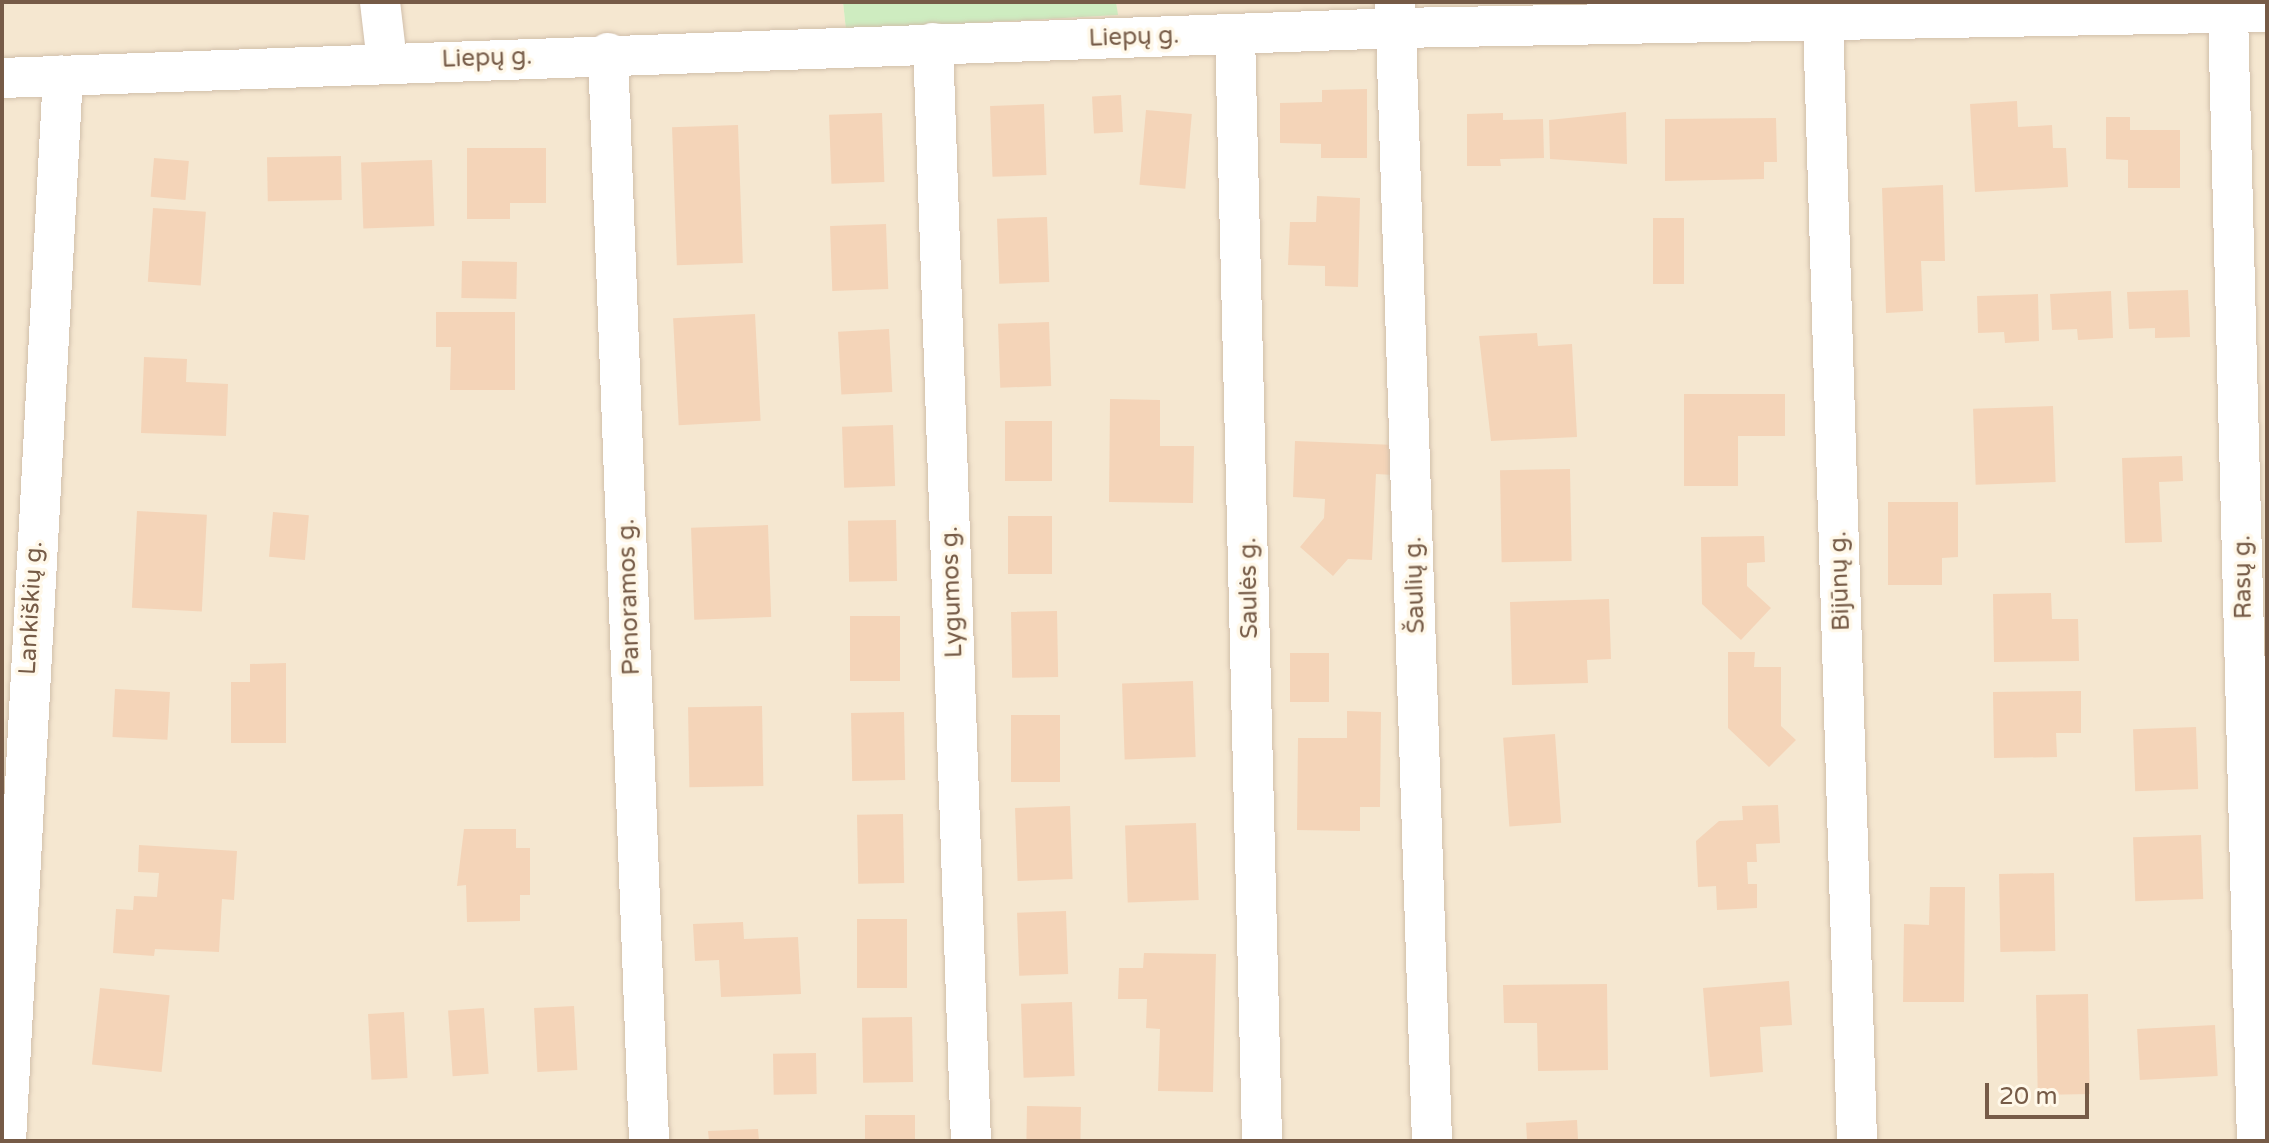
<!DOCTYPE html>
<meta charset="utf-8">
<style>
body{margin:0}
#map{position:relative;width:2269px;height:1143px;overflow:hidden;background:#fdf5e2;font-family:"Varela Round",sans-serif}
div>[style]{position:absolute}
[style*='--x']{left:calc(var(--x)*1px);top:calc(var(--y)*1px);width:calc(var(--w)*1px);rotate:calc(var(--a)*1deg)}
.residential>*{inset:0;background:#f5e7d0}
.green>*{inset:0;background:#ceecc0}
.building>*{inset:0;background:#f4d4b8;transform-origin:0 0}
.roads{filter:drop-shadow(0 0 2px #d1bfab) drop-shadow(0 0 2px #d1bfab)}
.minor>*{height:40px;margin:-20px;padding:0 20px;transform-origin:20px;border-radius:20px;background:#fff}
span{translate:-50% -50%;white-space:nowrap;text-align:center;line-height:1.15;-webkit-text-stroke:7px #fff8e9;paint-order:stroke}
.street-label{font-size:24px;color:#765b47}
.frame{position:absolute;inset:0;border:4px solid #765b47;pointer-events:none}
.scale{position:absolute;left:1985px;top:1083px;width:104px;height:36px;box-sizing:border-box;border:4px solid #765b47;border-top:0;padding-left:10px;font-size:24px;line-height:28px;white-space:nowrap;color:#765b47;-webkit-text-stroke:6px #fff8e9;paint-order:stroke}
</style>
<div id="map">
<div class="residential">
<i style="clip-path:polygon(2px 2px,843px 2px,846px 29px,1117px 15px,1116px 2px,2267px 2px,2267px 1141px,2px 1141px)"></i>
</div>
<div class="green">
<i style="clip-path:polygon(843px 2px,1116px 2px,1118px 15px,846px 30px)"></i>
</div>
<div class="building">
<i style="clip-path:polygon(1367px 89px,1367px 158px,1321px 158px,1321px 144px,1280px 143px,1280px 103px,1322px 102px,1322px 90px)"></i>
<i style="left:1121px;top:95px;width:37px;height:29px;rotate:87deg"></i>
<i style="clip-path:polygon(2017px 101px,2018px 127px,2052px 125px,2053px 148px,2066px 148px,2068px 187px,1975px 192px,1970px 104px)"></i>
<i style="left:1044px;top:104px;width:71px;height:54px;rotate:88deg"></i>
<i style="left:1146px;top:110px;width:46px;height:75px;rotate:5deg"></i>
<i style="clip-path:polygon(1626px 112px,1627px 164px,1550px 159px,1549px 120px)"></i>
<i style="left:882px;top:113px;width:69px;height:53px;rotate:88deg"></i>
<i style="clip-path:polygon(1503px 113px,1503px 120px,1543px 119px,1544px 158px,1500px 159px,1501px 166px,1467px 166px,1467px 114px)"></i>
<i style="clip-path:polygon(2106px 117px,2130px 117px,2130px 130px,2180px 130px,2180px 188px,2128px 188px,2128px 160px,2106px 159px)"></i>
<i style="clip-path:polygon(1776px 118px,1777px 162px,1764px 162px,1764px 179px,1665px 181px,1665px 119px)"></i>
<i style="left:738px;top:125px;width:138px;height:66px;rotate:88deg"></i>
<i style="clip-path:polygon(467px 148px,546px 148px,546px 203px,510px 203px,510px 219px,467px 219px)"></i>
<i style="left:341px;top:156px;width:44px;height:74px;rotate:89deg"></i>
<i style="left:154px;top:158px;width:35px;height:39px;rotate:5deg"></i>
<i style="left:432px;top:160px;width:66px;height:71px;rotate:88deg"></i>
<i style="clip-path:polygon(1943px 185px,1945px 261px,1921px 261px,1923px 311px,1886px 313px,1882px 188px)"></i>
<i style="clip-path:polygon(1317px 196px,1360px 198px,1358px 287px,1325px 286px,1325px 266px,1288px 265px,1290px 222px,1316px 222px)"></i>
<i style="left:153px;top:208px;width:53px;height:74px;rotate:4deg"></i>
<i style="left:1047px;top:217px;width:65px;height:50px;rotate:88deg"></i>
<i style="left:1684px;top:218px;width:66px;height:31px;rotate:90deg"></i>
<i style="left:886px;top:224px;width:65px;height:56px;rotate:88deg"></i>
<i style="left:462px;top:261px;width:55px;height:37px;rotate:1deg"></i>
<i style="clip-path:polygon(2188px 290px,2190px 337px,2155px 338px,2155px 328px,2129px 329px,2127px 292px)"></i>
<i style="clip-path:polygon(2111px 291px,2113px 338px,2078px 340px,2077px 329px,2052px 330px,2050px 294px)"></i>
<i style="clip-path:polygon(2038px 294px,2039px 341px,2005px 343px,2004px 332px,1978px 333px,1977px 296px)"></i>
<i style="clip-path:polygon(436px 312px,515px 312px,515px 390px,450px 390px,451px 347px,436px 347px)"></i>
<i style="left:755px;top:314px;width:107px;height:82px;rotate:87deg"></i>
<i style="left:1049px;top:322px;width:64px;height:51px;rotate:88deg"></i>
<i style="left:889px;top:329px;width:63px;height:51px;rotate:87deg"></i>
<i style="clip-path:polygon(1537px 333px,1538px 346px,1572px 344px,1577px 437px,1491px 441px,1479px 336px)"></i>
<i style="clip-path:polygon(144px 357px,187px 359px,186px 382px,228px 384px,226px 436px,141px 433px)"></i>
<i style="clip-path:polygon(1684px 394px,1785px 394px,1785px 436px,1738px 436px,1738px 486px,1684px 486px)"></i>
<i style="clip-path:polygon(1110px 399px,1160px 400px,1160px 446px,1194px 446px,1193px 503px,1109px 502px)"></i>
<i style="left:2053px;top:406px;width:76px;height:80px;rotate:88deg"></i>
<i style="left:1005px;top:421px;width:47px;height:60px"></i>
<i style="left:893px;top:425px;width:61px;height:51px;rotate:88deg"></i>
<i style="clip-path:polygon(1295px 441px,1395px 445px,1394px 475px,1376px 474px,1372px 560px,1348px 559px,1333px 576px,1300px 547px,1324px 518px,1325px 499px,1293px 497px)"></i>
<i style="clip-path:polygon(2182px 456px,2183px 481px,2159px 482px,2162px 542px,2125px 543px,2122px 458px)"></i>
<i style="left:1570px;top:469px;width:92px;height:70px;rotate:89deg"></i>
<i style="clip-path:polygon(1888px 502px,1958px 502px,1958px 557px,1942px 558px,1942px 585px,1888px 585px)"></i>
<i style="left:137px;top:511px;width:70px;height:97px;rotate:3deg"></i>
<i style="left:273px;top:512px;width:36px;height:45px;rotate:5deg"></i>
<i style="left:1008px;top:516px;width:44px;height:58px"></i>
<i style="left:896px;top:520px;width:61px;height:48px;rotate:89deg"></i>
<i style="left:768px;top:525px;width:92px;height:77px;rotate:88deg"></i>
<i style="clip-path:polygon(1764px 536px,1765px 562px,1747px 563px,1747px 586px,1771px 608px,1741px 640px,1702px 604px,1701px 537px)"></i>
<i style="clip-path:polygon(2051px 593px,2052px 619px,2078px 619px,2079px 661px,1994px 662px,1993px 594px)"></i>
<i style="clip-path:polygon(1609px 599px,1611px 659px,1587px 660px,1588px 683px,1512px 685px,1510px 602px)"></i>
<i style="left:1057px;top:611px;width:66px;height:46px;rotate:89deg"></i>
<i style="left:850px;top:616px;width:50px;height:65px"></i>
<i style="clip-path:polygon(1728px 652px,1755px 652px,1754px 667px,1781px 667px,1781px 726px,1796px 740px,1769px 767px,1728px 728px)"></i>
<i style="left:1290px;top:653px;width:39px;height:49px"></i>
<i style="clip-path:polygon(286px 663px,286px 743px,231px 743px,231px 682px,250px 682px,250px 664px)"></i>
<i style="left:1193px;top:681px;width:76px;height:71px;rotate:88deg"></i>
<i style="left:115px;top:689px;width:55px;height:48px;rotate:3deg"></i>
<i style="clip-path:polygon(2081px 691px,2081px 733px,2056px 733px,2057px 757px,1994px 758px,1993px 692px)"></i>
<i style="left:762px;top:706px;width:80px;height:74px;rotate:89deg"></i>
<i style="clip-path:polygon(1347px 711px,1381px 712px,1380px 807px,1360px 807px,1360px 831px,1297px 830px,1298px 738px,1347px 738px)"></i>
<i style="left:904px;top:712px;width:68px;height:53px;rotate:89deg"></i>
<i style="left:1060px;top:715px;width:67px;height:49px;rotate:90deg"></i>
<i style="left:2196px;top:727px;width:62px;height:63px;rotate:88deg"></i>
<i style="left:1555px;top:734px;width:89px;height:52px;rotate:86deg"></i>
<i style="clip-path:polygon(1778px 805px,1780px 843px,1756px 844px,1757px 862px,1747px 862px,1748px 884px,1757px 884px,1757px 908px,1717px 910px,1716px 886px,1698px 887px,1696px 841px,1719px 821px,1743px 820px,1742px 806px)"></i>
<i style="left:1070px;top:806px;width:73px;height:55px;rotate:88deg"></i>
<i style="left:903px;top:814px;width:69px;height:46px;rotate:89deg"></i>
<i style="left:1196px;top:823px;width:77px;height:71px;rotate:88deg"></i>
<i style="clip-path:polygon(464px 829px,516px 829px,516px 848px,530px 848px,530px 895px,520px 895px,520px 921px,467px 922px,466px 885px,457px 886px)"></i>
<i style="left:2201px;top:835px;width:64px;height:68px;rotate:88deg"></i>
<i style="clip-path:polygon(139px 845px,237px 851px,234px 900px,222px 899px,219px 952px,155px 949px,154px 956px,113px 953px,116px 909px,133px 910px,134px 896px,157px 897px,159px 873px,138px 872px)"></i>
<i style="left:2054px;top:873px;width:78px;height:55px;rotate:89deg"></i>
<i style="clip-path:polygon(1930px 887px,1965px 887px,1964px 1002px,1903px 1002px,1904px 924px,1929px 925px)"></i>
<i style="left:1066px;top:911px;width:63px;height:49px;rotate:88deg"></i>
<i style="left:857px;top:919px;width:50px;height:69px"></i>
<i style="clip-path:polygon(743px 922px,744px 939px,798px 937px,801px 994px,721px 997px,719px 960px,695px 961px,693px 924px)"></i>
<i style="clip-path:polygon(1144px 953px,1216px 954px,1213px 1092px,1158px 1091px,1160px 1029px,1146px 1028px,1147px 999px,1118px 999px,1119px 968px,1143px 968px)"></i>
<i style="clip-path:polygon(1789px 981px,1792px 1025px,1760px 1027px,1763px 1072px,1710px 1077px,1703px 988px)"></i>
<i style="clip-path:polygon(1607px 984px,1608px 1070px,1538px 1071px,1537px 1023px,1504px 1023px,1503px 985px)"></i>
<i style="left:100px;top:988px;width:70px;height:77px;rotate:6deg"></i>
<i style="left:2088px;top:994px;width:100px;height:52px;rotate:89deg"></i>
<i style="left:1072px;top:1002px;width:74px;height:51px;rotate:88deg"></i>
<i style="left:574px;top:1006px;width:64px;height:40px;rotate:87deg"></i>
<i style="left:484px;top:1008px;width:66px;height:36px;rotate:86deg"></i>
<i style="left:404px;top:1012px;width:66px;height:36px;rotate:87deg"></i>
<i style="left:912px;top:1017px;width:65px;height:50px;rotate:89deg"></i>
<i style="left:2215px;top:1025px;width:51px;height:78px;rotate:87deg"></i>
<i style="left:816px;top:1053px;width:41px;height:43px;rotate:89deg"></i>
<i style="left:1027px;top:1106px;width:54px;height:35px;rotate:1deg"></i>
<i style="left:915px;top:1115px;width:26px;height:50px;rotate:90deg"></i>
<i style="left:1577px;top:1120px;width:21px;height:51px;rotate:87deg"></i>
<i style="clip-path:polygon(758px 1129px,759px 1141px,709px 1141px,708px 1131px)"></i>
</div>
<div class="roads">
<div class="minor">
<i style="--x:380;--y:2;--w:60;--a:83.3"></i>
<i style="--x:1395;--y:2;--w:1140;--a:88.14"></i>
<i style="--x:2228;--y:13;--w:1128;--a:88.53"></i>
<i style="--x:1823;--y:21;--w:1121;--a:88.26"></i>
<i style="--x:1235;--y:34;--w:1107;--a:88.6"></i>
<i style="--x:933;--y:43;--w:1099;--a:88.02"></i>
<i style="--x:608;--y:53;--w:1089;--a:87.84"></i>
<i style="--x:2;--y:78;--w:1396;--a:-2.05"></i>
<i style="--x:1397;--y:28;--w:870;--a:-1.05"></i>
<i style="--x:6;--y:1141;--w:1067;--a:-86.94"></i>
</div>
</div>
<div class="street-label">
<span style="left:1134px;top:37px;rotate:-2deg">Liepų g.</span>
<span style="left:487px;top:58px;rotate:-2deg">Liepų g.</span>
<span style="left:2243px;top:577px;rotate:-91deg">Rasų g.</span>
<span style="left:1840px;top:581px;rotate:-92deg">Bijūnų g.</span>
<span style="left:1415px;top:585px;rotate:-92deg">Šaulių g.</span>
<span style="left:1249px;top:588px;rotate:-91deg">Saulės g.</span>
<span style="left:952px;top:592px;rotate:-92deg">Lygumos g.</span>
<span style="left:629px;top:597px;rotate:-92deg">Panoramos g.</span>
<span style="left:31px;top:608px;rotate:-87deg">Lankiškių g.</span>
</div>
<div class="frame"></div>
<div class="scale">20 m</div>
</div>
